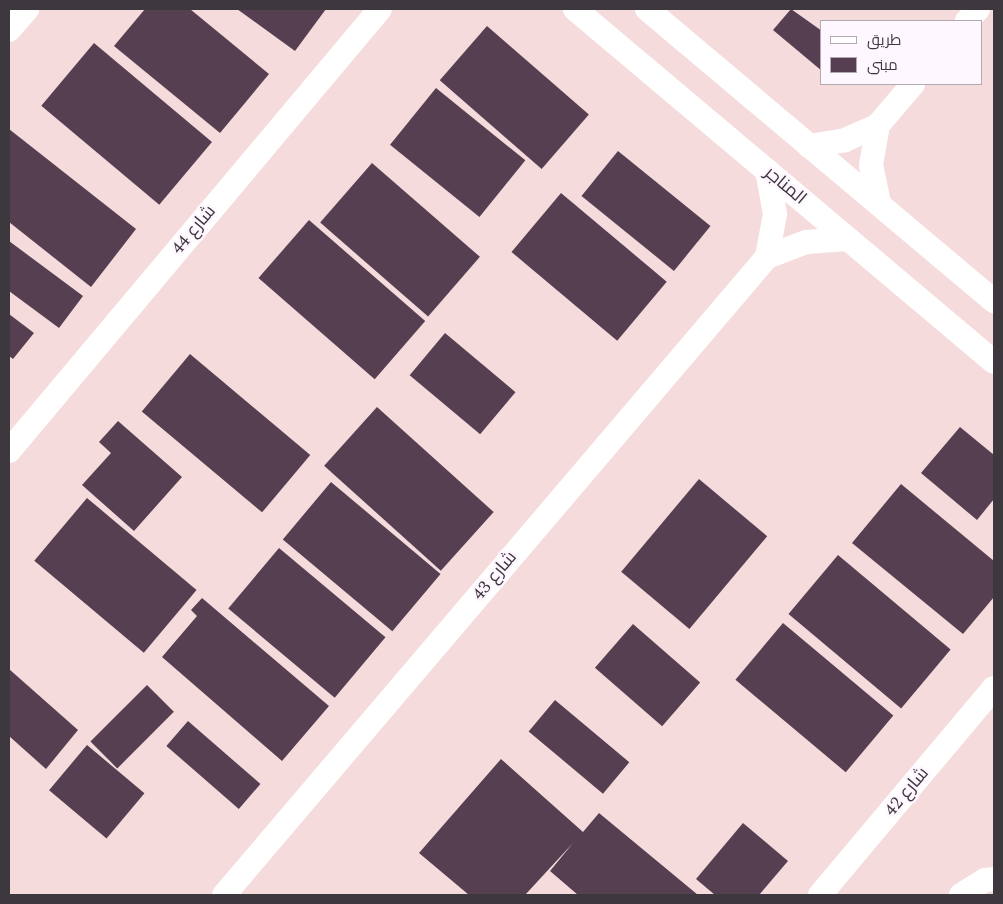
<!DOCTYPE html>
<meta charset="utf-8">
<style>
body{margin:0}
#map{position:relative;width:1003px;height:904px;overflow:hidden;background:#f5e7f5;font-family:Spectral,Cairo,serif}
div>[style]{position:absolute}
[style*='--x']{left:calc(var(--x)*1px);top:calc(var(--y)*1px);width:calc(var(--w)*1px);rotate:calc(var(--a)*1deg)}
.industrial>*{inset:0;background:#f6dbdc}
.building>*{inset:0;background:#553f51;transform-origin:0 0}
.minor>*{height:24px;margin:-12px;padding:0 12px;transform-origin:12px;border-radius:12px;background:#fff}
span{translate:-50% -50%;white-space:nowrap;text-align:center;line-height:1.15;-webkit-text-stroke:5px #fff7ff;paint-order:stroke}
.street-label{font-size:18px;color:#3d383d}
.frame{position:absolute;inset:0;border:10px solid #3d383d;pointer-events:none}
.legend{position:absolute;left:820px;top:20px;width:162px;height:65px;box-sizing:border-box;background:#fff7ff;border:1px solid #b1abb1;margin:0;padding:6px 9px;list-style:none;font-size:15px;color:#3d383d}
.legend li{display:flex;align-items:center;gap:10px;height:25px}
.legend b{width:25px;border:1px solid #b1abb1}
</style>
<div id="map">
<div class="industrial">
<i style="clip-path:polygon(evenodd,9px 9px,994px 9px,994px 895px,9px 895px,9px 9px,822px 21px,982px 21px,982px 84px,822px 84px,822px 21px)"></i>
</div>
<div class="building">
<i style="clip-path:polygon(145px 9px,190px 9px,269px 74px,220px 133px,114px 46px)"></i>
<i style="clip-path:polygon(237px 9px,326px 9px,295px 51px)"></i>
<i style="clip-path:polygon(791px 9px,822px 31px,822px 71px,773px 30px)"></i>
<i style="left:487px;top:26px;width:135px;height:72px;rotate:41deg"></i>
<i style="left:94px;top:43px;width:154px;height:82px;rotate:40deg"></i>
<i style="left:436px;top:88px;width:115px;height:73px;rotate:39deg"></i>
<i style="clip-path:polygon(9px 129px,136px 229px,91px 287px,9px 222px)"></i>
<i style="left:618px;top:151px;width:119px;height:58px;rotate:39deg"></i>
<i style="left:372px;top:163px;width:143px;height:79px;rotate:41deg"></i>
<i style="left:561px;top:193px;width:138px;height:77px;rotate:40deg"></i>
<i style="left:309px;top:220px;width:154px;height:77px;rotate:41deg"></i>
<i style="clip-path:polygon(9px 241px,83px 296px,59px 328px,9px 291px)"></i>
<i style="clip-path:polygon(9px 314px,34px 333px,13px 359px,9px 356px)"></i>
<i style="left:445px;top:333px;width:92px;height:55px;rotate:40deg"></i>
<i style="left:190px;top:354px;width:157px;height:75px;rotate:40deg"></i>
<i style="left:377px;top:407px;width:157px;height:79px;rotate:42deg"></i>
<i style="clip-path:polygon(118px 421px,182px 477px,134px 531px,82px 485px,111px 453px,99px 442px)"></i>
<i style="clip-path:polygon(960px 427px,994px 455px,994px 499px,977px 520px,921px 473px)"></i>
<i style="left:699px;top:479px;width:89px;height:121px;rotate:40deg"></i>
<i style="left:331px;top:482px;width:143px;height:75px;rotate:40deg"></i>
<i style="clip-path:polygon(901px 484px,994px 561px,994px 597px,963px 634px,852px 543px)"></i>
<i style="left:87px;top:498px;width:143px;height:82px;rotate:40deg"></i>
<i style="left:279px;top:548px;width:139px;height:79px;rotate:40deg"></i>
<i style="left:838px;top:555px;width:147px;height:77px;rotate:40deg"></i>
<i style="clip-path:polygon(202px 598px,329px 706px,282px 761px,162px 657px,197px 616px,191px 610px)"></i>
<i style="left:783px;top:623px;width:144px;height:74px;rotate:40deg"></i>
<i style="left:633px;top:624px;width:89px;height:58px;rotate:41deg"></i>
<i style="clip-path:polygon(9px 669px,78px 730px,46px 769px,9px 736px)"></i>
<i style="left:147px;top:685px;width:38px;height:80px;rotate:45deg"></i>
<i style="left:555px;top:700px;width:97px;height:41px;rotate:40deg"></i>
<i style="left:188px;top:721px;width:96px;height:33px;rotate:41deg"></i>
<i style="left:87px;top:745px;width:75px;height:59px;rotate:40deg"></i>
<i style="clip-path:polygon(501px 759px,583px 832px,599px 813px,698px 895px,578px 895px,550px 871px,573px 843px,525px 895px,469px 895px,419px 853px)"></i>
<i style="clip-path:polygon(743px 823px,788px 861px,759px 895px,715px 895px,696px 879px)"></i>
</div>
<div class="minor">
<i style="--x:575;--y:9;--w:548;--a:40.11"></i>
<i style="--x:647;--y:9;--w:454;--a:40.1"></i>
<i style="--x:967;--y:21;--w:16;--a:-47"></i>
<i style="--x:9;--y:30;--w:28;--a:-49"></i>
<i style="--x:878;--y:125;--w:41;--a:99.9"></i>
<i style="--x:871;--y:165;--w:40;--a:78"></i>
<i style="--x:809;--y:146;--w:36;--a:-9"></i>
<i style="--x:845;--y:140;--w:36;--a:-24"></i>
<i style="--x:878;--y:125;--w:54;--a:-49.5"></i>
<i style="--x:767;--y:170;--w:45;--a:79.7"></i>
<i style="--x:775;--y:214;--w:44;--a:100.5"></i>
<i style="--x:9;--y:451;--w:577;--a:-49.99"></i>
<i style="--x:224;--y:895;--w:838;--a:-49.6"></i>
<i style="--x:767;--y:257;--w:42;--a:-21"></i>
<i style="--x:806;--y:242;--w:42;--a:-4.1"></i>
<i style="--x:820;--y:895;--w:270;--a:-50"></i>
<i style="--x:961;--y:895;--w:28;--a:-32"></i>
<i style="--x:985;--y:880;--w:9;--a:-6"></i>
</div>
<div class="street-label">
<span style="left:785px;top:186px;rotate:40deg">المناجر</span>
<span style="left:194px;top:230px;rotate:-50deg">شارع 44</span>
<span style="left:495px;top:576px;rotate:-50deg">شارع 43</span>
<span style="left:907px;top:792px;rotate:-50deg">شارع 42</span>
</div>
<div class="frame"></div>
<ul class="legend">
<li><b style="height:6px;background:#fff"></b>طريق</li>
<li><b style="height:14px;background:#553f51"></b>مبنى</li>
</ul>
</div>
